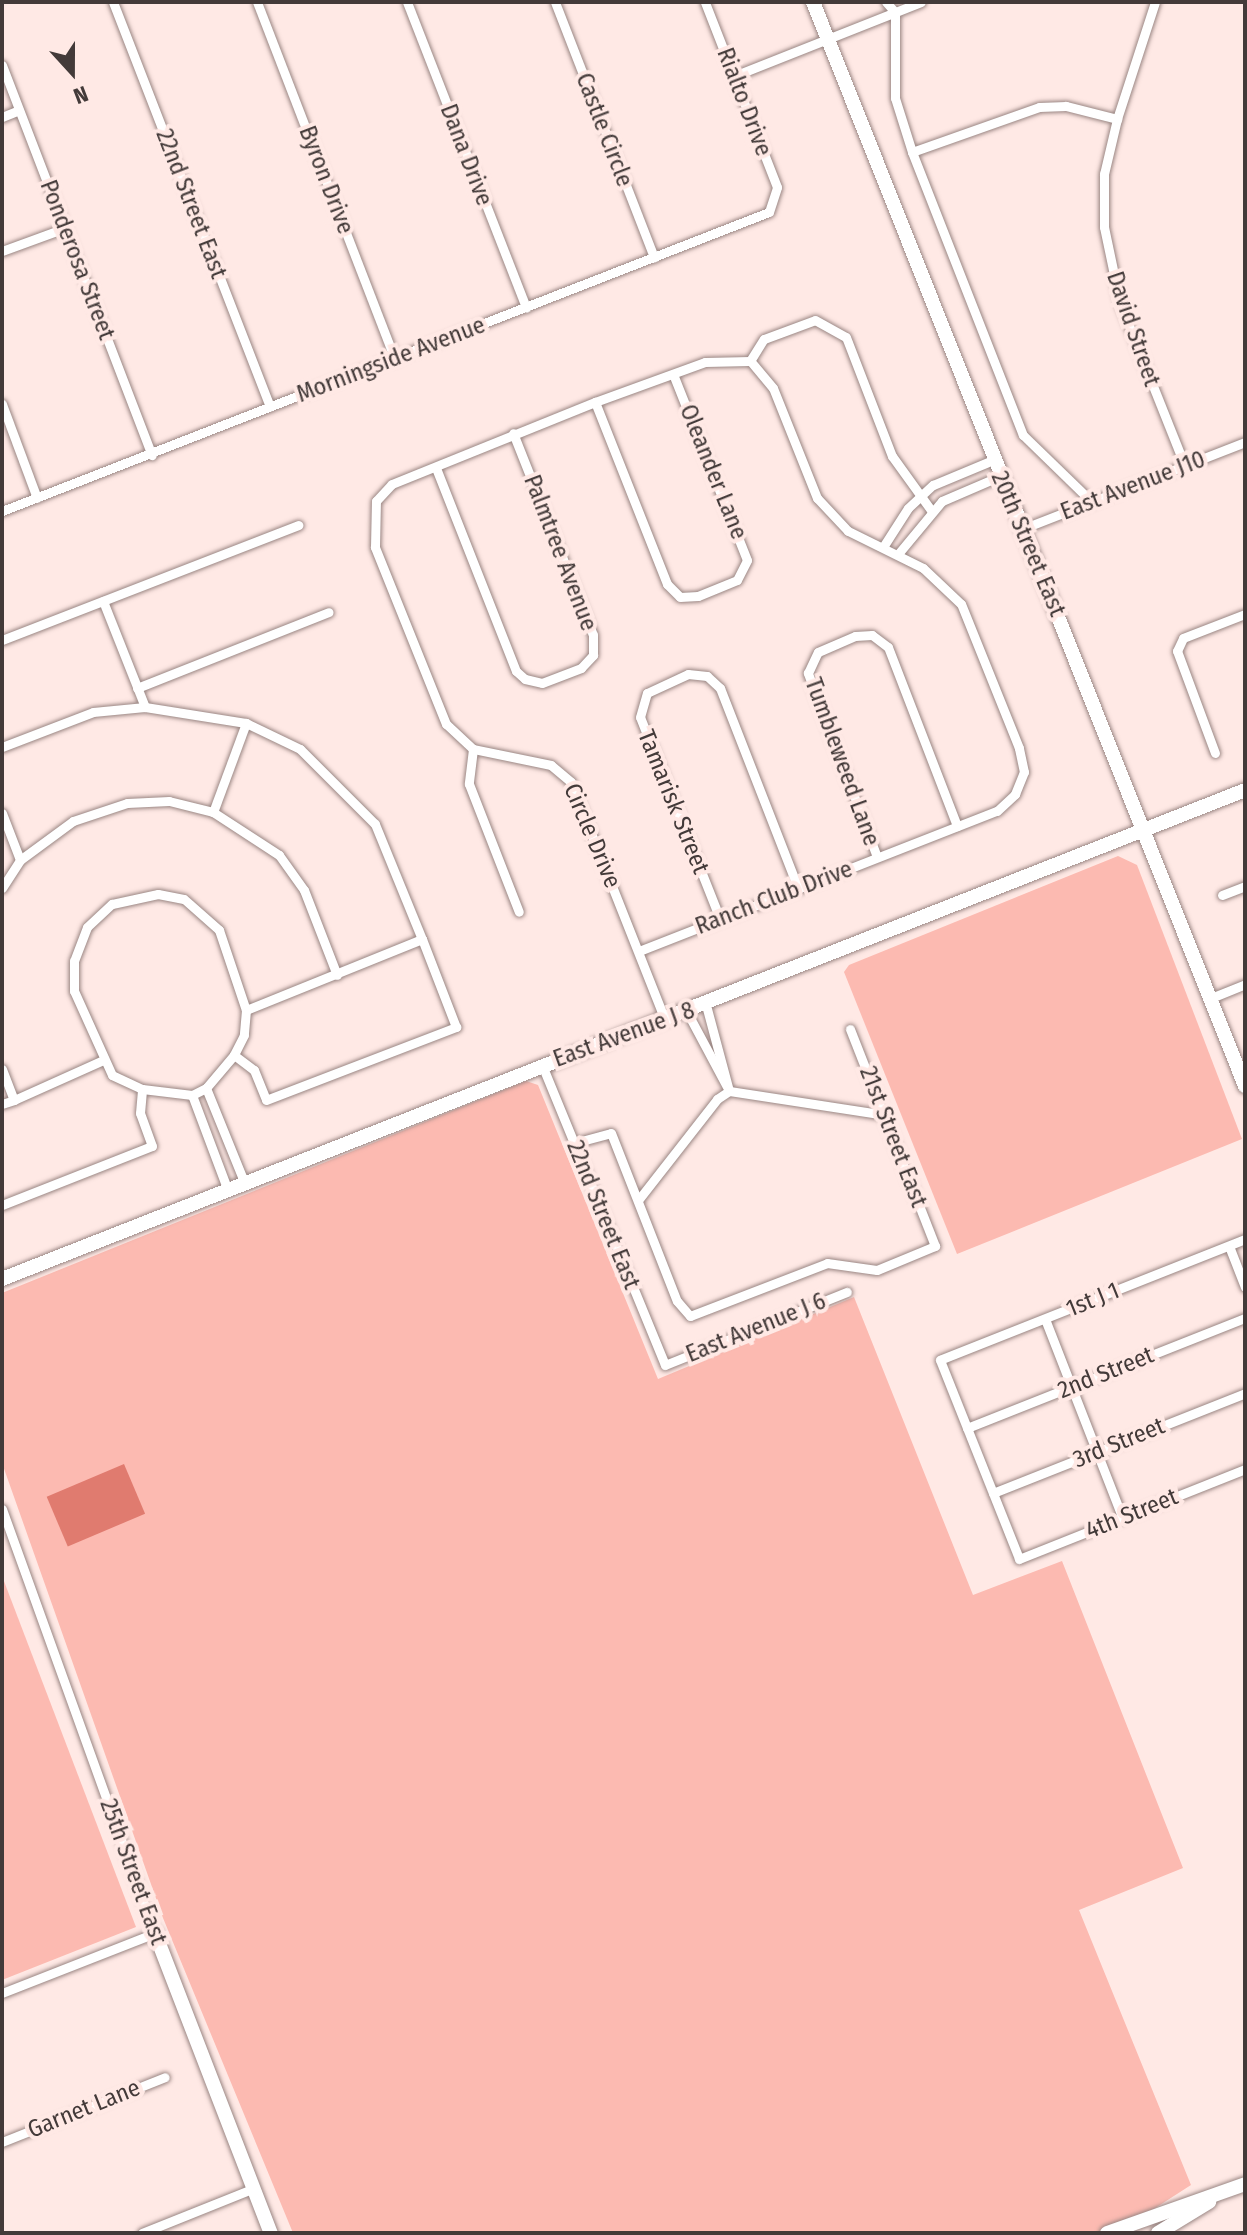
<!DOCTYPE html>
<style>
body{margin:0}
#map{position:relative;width:1247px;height:2235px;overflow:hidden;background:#ffe9e5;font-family:"Fira Sans Condensed",sans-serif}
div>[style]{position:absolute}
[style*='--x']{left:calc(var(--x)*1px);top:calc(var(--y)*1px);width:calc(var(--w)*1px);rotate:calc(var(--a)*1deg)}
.green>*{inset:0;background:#fcbab1}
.water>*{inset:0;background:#e07b6f;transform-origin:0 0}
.roads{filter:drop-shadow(0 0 2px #9a8683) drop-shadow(0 0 2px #9a8683)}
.street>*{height:9px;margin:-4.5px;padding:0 4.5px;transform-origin:4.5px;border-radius:4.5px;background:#fff}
.secondary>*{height:14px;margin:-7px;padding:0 7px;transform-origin:7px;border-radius:7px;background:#fff}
.primary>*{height:14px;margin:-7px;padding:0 7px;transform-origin:7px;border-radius:7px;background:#fff}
span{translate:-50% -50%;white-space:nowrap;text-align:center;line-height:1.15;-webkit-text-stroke:8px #ffe9e5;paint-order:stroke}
.street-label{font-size:24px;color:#433a39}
.frame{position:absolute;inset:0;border:4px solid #433a39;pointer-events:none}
.north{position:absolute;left:32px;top:32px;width:80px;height:80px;-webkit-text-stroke:6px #ffe9e5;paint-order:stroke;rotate:159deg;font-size:22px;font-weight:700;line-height:32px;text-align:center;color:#433a39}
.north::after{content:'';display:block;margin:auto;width:28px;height:36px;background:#433a39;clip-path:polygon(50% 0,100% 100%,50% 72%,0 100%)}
</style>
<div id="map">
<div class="green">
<i style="clip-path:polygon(1118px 856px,1137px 865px,1242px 1139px,957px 1254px,844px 972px,849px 965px)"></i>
<i style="clip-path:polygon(526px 1081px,538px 1085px,658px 1379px,854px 1297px,973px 1595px,1062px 1561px,1183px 1868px,1079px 1910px,1191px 2185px,1149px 2212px,1096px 2233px,293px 2233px,163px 1918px,2px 1463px,2px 1293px)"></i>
<i style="clip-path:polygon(2px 1576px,136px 1927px,2px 1980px)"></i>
</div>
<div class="water">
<i style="left:124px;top:1464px;width:54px;height:84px;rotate:67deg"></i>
</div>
<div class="roads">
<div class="street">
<i style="--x:113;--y:2;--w:434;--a:68.8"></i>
<i style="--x:257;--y:2;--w:383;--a:68.9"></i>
<i style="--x:407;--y:2;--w:328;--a:68.7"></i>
<i style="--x:555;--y:2;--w:274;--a:68.8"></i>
<i style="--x:886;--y:2;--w:13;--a:48"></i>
<i style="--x:895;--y:12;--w:86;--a:90"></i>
<i style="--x:895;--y:98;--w:57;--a:72.5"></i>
<i style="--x:912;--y:152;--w:304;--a:68.6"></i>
<i style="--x:1023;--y:435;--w:96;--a:44.2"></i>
<i style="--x:1155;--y:2;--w:123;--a:108"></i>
<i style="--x:1117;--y:119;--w:57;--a:103.3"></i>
<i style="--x:1104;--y:174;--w:53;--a:90"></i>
<i style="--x:1104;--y:227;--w:78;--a:78.1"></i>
<i style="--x:1120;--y:303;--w:175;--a:68.3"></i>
<i style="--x:2;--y:65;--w:418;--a:69"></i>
<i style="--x:734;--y:76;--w:201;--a:-21.6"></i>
<i style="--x:2;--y:117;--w:18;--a:-22"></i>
<i style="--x:912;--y:152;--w:135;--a:-19.5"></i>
<i style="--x:1039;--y:107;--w:27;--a:-2"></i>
<i style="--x:1066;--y:106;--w:53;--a:14.3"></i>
<i style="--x:2;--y:251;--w:67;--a:-20.1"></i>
<i style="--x:595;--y:402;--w:196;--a:68.4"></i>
<i style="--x:667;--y:584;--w:18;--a:45"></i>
<i style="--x:680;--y:597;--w:18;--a:-3"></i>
<i style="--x:698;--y:596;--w:42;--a:-22.3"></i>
<i style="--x:737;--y:580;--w:22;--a:-63"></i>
<i style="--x:747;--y:560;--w:200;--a:-111.7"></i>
<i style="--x:2;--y:404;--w:100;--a:69.6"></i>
<i style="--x:436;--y:468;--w:218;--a:68.5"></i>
<i style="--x:516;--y:671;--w:12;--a:42"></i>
<i style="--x:525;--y:679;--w:17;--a:13"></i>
<i style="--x:542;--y:683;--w:42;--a:-21"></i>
<i style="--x:581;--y:668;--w:18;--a:-47"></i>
<i style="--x:593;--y:655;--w:20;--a:-90"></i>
<i style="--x:593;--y:635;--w:217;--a:-111.6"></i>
<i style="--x:2;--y:511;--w:823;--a:-21.3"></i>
<i style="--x:769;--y:212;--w:26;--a:-72"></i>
<i style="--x:777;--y:187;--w:199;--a:-111.3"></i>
<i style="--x:1022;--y:529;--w:239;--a:-21.3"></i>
<i style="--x:883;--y:547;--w:46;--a:-57.3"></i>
<i style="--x:908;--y:508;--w:34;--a:-43"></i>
<i style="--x:933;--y:485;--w:65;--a:-22.6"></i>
<i style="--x:898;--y:554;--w:69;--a:-50.3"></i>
<i style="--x:942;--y:501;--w:63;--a:-23.3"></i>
<i style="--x:103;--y:601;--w:114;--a:68.4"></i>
<i style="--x:2;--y:640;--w:318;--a:-21.2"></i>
<i style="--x:137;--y:688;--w:206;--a:-21.6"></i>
<i style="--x:246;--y:723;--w:60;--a:25.7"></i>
<i style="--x:300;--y:749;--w:106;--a:45"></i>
<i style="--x:375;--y:824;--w:124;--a:67.8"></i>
<i style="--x:2;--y:747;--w:97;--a:-21"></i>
<i style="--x:93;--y:712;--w:52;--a:-5.5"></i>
<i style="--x:145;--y:707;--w:102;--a:9"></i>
<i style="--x:246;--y:723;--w:95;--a:110.3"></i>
<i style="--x:473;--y:749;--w:35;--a:97"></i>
<i style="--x:469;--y:784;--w:137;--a:68.7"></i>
<i style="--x:1215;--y:753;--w:109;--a:-110.4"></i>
<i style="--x:1177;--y:651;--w:14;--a:-65"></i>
<i style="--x:1183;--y:638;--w:66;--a:-21.2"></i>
<i style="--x:2;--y:813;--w:50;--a:69"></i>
<i style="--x:877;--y:857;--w:197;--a:-110.6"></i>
<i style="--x:808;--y:673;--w:23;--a:-65"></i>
<i style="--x:818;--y:652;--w:40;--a:-23.4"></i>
<i style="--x:855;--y:636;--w:17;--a:-3"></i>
<i style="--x:872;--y:635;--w:20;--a:37"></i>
<i style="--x:888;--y:647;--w:192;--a:68.9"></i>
<i style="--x:2;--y:888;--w:33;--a:-57"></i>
<i style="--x:20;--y:860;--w:66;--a:-36.3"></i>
<i style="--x:73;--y:821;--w:57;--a:-18.4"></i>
<i style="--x:127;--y:803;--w:42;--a:-2.7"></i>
<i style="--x:169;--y:801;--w:45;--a:14"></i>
<i style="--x:213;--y:812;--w:79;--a:33.1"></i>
<i style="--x:279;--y:855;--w:43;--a:54.5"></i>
<i style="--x:304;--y:890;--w:91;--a:68.8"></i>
<i style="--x:158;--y:894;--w:26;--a:11"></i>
<i style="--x:184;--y:899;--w:47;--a:41.5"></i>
<i style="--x:219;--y:930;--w:84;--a:71.4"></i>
<i style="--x:246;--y:1010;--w:25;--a:95"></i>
<i style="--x:244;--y:1035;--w:22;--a:117"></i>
<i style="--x:234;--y:1055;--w:43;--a:130.3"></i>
<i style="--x:206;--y:1088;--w:16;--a:153"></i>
<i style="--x:192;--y:1095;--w:50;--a:-173.2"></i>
<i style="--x:142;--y:1089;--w:33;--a:-155"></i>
<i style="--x:112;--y:1075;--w:92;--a:-114.3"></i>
<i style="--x:74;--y:991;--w:30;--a:-90"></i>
<i style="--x:74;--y:961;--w:36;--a:-69"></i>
<i style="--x:87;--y:927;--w:34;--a:-43"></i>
<i style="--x:112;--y:904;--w:47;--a:-12.3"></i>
<i style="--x:1222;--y:895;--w:25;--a:-21"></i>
<i style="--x:720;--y:919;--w:217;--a:-111.6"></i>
<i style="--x:640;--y:717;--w:25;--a:-74"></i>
<i style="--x:647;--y:693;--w:45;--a:-24.9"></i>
<i style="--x:688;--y:674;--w:19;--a:6"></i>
<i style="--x:707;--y:676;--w:18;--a:43"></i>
<i style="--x:720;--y:688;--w:215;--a:68.7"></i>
<i style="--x:639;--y:951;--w:384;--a:-21.4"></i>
<i style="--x:997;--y:811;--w:25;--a:-43"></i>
<i style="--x:1015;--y:794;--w:24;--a:-68"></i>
<i style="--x:1024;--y:772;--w:25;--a:-102"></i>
<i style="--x:1019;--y:748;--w:155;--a:-111.9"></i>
<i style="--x:961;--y:604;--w:52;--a:-136.5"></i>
<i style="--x:923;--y:568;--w:84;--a:-153.7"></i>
<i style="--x:848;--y:531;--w:45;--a:-133.2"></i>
<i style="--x:817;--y:498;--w:118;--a:-111.8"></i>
<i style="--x:773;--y:388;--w:35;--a:-130"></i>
<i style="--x:1211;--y:998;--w:37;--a:-22"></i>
<i style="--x:706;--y:1005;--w:89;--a:75"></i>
<i style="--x:687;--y:1012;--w:85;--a:61.9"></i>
<i style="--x:665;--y:1020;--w:256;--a:-111.6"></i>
<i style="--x:571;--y:782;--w:26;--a:-140"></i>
<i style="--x:551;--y:765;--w:80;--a:-168.4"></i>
<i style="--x:473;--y:749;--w:37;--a:-137"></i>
<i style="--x:446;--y:724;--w:191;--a:-111.9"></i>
<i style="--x:375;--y:547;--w:46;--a:-88.8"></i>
<i style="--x:376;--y:501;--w:23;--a:-47"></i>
<i style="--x:392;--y:484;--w:219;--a:-22"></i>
<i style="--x:595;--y:402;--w:117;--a:-20"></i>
<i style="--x:705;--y:362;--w:45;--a:-1.3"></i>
<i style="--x:750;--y:361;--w:26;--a:-58"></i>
<i style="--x:764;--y:339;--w:54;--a:-20.4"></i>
<i style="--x:815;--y:320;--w:35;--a:29"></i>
<i style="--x:846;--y:337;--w:128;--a:68.9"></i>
<i style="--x:892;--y:456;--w:67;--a:54.2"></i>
<i style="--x:234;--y:1055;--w:25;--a:37"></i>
<i style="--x:254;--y:1070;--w:32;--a:68"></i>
<i style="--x:266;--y:1100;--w:204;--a:-21"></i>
<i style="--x:456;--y:1027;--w:94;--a:-111.1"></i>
<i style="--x:422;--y:939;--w:190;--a:158"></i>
<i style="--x:542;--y:1065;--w:324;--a:67.7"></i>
<i style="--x:665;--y:1365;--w:196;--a:-21.9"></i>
<i style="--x:2;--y:1069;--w:33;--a:69"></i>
<i style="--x:14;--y:1100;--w:95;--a:-24.1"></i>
<i style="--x:206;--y:1088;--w:104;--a:67.9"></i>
<i style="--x:192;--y:1095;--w:103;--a:69.4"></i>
<i style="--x:2;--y:1104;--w:13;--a:-18"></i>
<i style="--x:574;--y:1143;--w:38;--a:-15"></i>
<i style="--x:611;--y:1133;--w:180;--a:68.6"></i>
<i style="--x:677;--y:1301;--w:20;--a:49"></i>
<i style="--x:690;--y:1316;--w:147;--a:-21.1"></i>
<i style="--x:827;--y:1263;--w:50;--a:8"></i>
<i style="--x:877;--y:1270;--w:63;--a:-22.5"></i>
<i style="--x:935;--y:1246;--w:233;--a:-111.4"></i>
<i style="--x:639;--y:1199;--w:127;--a:-52"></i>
<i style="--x:717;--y:1099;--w:14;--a:-34"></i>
<i style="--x:729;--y:1091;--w:159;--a:8.7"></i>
<i style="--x:2;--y:1205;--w:161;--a:-21.5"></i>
<i style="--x:152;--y:1146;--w:35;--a:-110"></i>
<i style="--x:140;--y:1113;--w:24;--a:-85"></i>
<i style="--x:1245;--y:1239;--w:328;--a:158.4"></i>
<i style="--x:940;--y:1360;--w:214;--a:68.3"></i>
<i style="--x:1019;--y:1559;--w:243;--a:-21.7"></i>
<i style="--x:1229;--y:1246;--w:44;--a:68.7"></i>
<i style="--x:1045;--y:1319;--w:212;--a:68.7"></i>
<i style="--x:967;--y:1428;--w:299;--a:-21.6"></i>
<i style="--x:993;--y:1493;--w:271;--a:-21.6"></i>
<i style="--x:2;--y:1509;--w:451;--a:70.2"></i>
<i style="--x:155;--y:1933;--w:164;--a:158.6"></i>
<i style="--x:2;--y:2142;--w:175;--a:-21.7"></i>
<i style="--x:142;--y:2233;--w:118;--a:-21.8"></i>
</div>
<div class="secondary">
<i style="--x:2;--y:1279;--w:1336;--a:-21.47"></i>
<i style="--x:155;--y:1933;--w:322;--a:68.9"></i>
</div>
<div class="primary">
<i style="--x:813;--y:2;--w:1167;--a:68.27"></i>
<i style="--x:1107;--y:2233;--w:146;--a:-19.5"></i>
<i style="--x:1158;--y:2233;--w:60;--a:-31.3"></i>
</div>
</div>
<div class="street-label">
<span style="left:744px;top:102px;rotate:69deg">Rialto Drive</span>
<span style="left:604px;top:130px;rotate:69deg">Castle Circle</span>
<span style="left:466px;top:155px;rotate:69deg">Dana Drive</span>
<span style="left:326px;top:180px;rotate:69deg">Byron Drive</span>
<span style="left:191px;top:204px;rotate:69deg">22nd Street East</span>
<span style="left:77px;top:260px;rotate:69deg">Ponderosa Street</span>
<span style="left:1133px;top:329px;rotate:71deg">David Street</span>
<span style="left:391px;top:360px;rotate:-21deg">Morningside Avenue</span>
<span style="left:713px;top:472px;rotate:68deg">Oleander Lane</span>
<span style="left:1133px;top:486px;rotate:-21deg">East Avenue J10</span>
<span style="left:1028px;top:544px;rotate:67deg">20th Street East</span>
<span style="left:560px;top:553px;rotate:69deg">Palmtree Avenue</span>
<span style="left:842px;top:762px;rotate:70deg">Tumbleweed Lane</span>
<span style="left:673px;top:802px;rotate:68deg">Tamarisk Street</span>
<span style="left:592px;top:836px;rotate:67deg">Circle Drive</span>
<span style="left:774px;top:898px;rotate:-21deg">Ranch Club Drive</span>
<span style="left:624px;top:1035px;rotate:-20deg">East Avenue J 8</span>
<span style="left:893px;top:1137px;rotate:69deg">21st Street East</span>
<span style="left:603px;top:1215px;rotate:68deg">22nd Street East</span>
<span style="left:1093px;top:1300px;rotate:-22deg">1st J 1</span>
<span style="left:756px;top:1328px;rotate:-22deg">East Avenue J 6</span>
<span style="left:1106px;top:1373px;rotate:-22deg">2nd Street</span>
<span style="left:1119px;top:1443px;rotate:-22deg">3rd Street</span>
<span style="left:1132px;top:1514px;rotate:-22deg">4th Street</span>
<span style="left:133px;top:1872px;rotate:70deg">25th Street East</span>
<span style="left:84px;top:2109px;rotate:-22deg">Garnet Lane</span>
</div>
<div class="frame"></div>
<div class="north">N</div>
</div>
